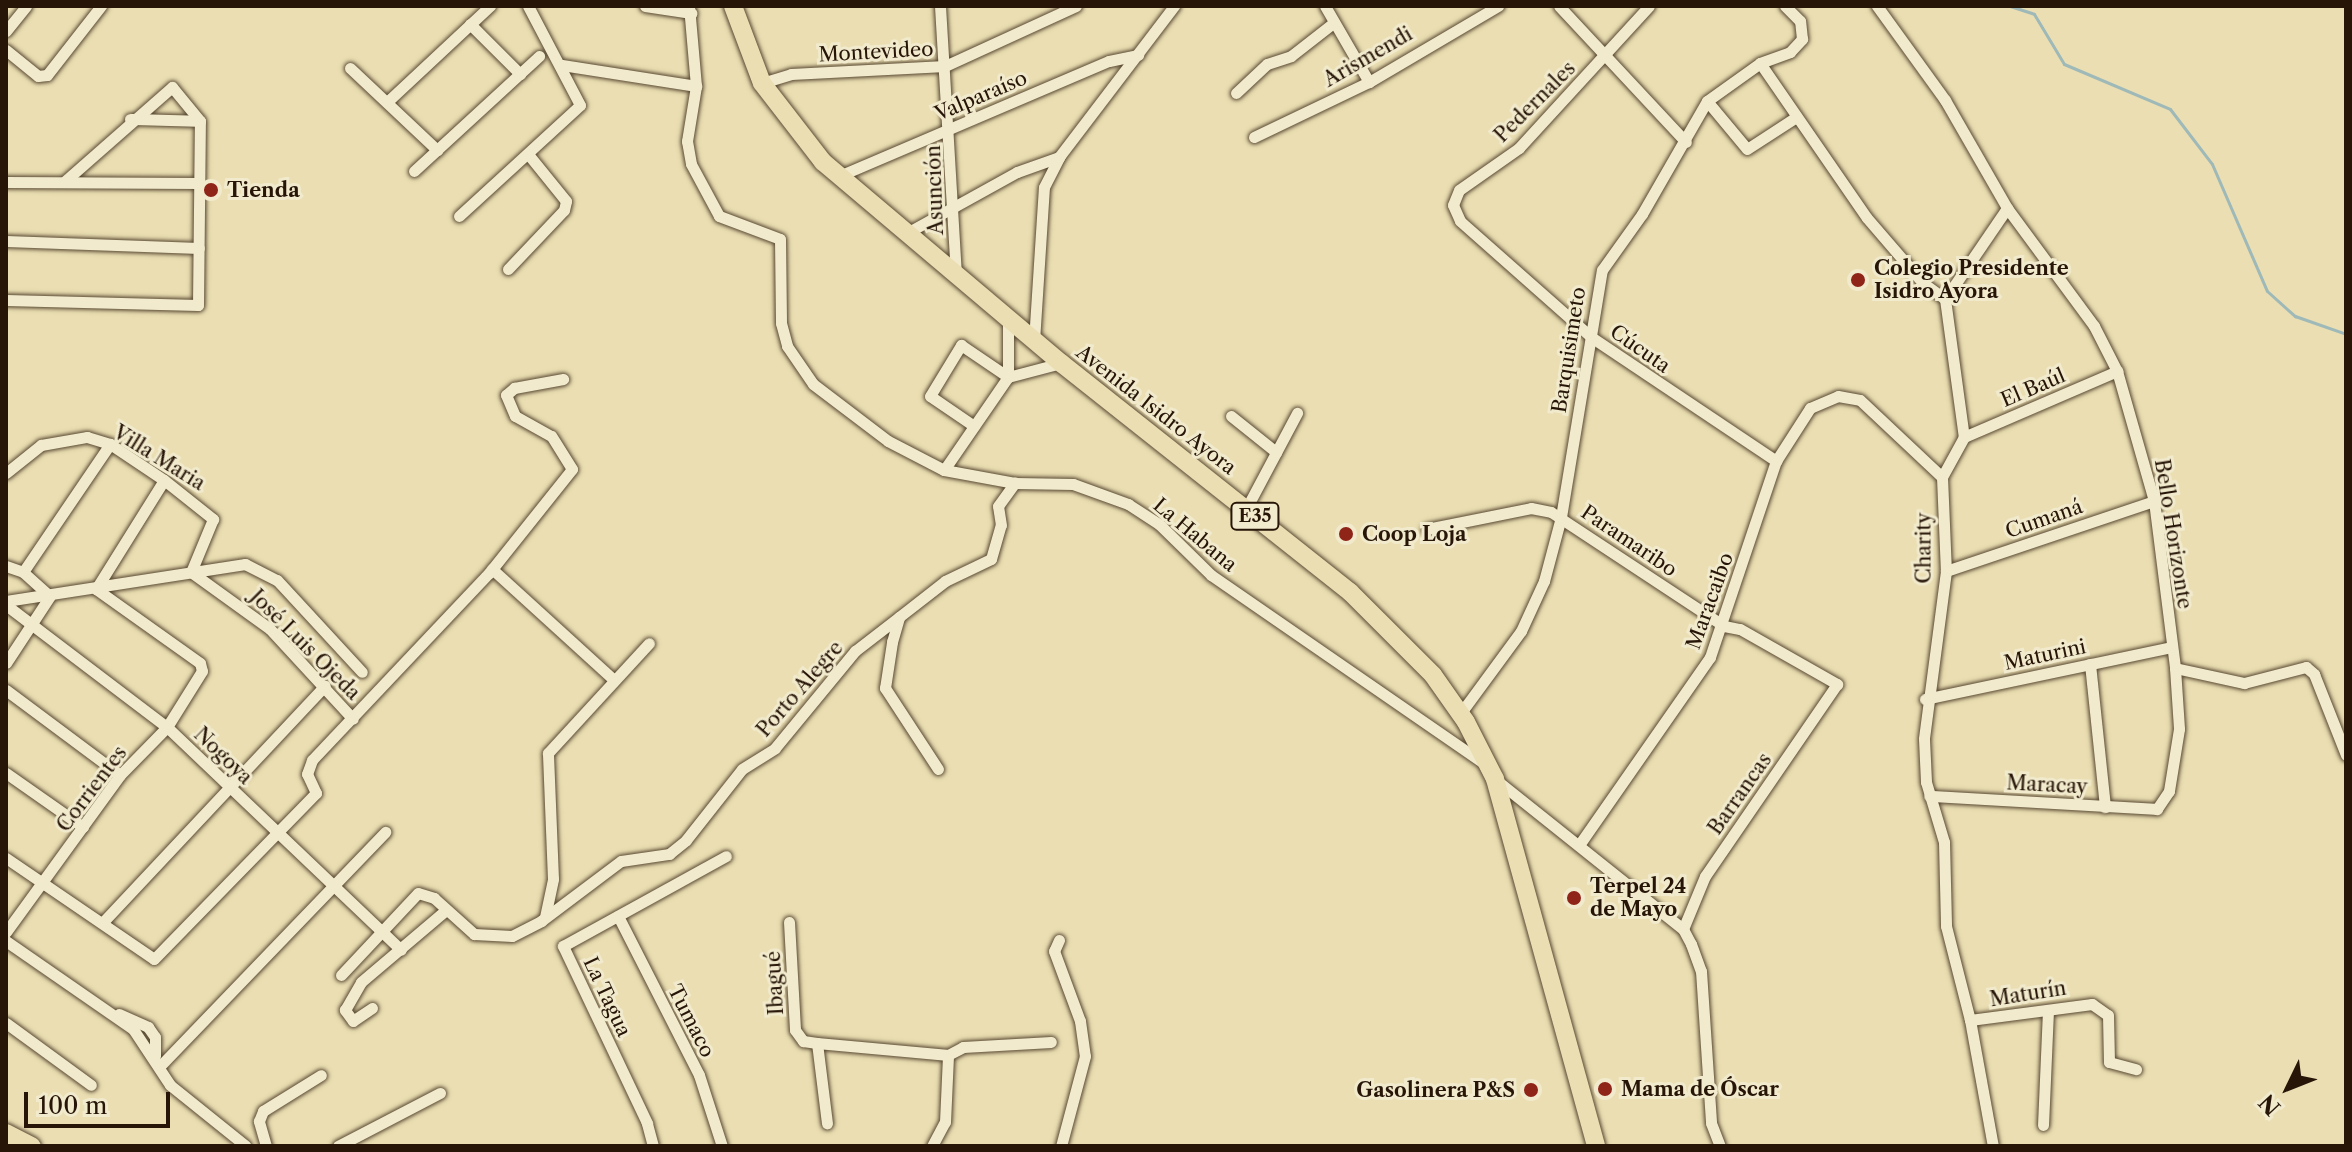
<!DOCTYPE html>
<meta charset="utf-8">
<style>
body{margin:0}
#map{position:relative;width:2352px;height:1152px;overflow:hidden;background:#eadeb2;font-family:"Libre Caslon Text",serif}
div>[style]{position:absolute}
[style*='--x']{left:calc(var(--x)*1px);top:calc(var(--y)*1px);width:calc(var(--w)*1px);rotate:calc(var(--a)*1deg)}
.stream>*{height:3px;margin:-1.5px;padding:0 1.5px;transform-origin:1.5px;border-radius:1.5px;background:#9eb9b8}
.roads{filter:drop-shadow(0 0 2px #584832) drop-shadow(0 0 2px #584832)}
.minor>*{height:11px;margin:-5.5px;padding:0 5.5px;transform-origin:5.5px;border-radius:5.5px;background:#f1eacd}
.primary>*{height:18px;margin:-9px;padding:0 9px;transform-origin:9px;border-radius:9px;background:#eadeb2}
.trunk>*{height:18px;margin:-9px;padding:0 9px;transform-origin:9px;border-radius:9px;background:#eadeb2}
.dots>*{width:22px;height:22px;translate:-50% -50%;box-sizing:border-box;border:4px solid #f1eacd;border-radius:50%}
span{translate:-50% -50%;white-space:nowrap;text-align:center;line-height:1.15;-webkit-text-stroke:6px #f1eacd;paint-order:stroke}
.shield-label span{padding:2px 6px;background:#f1eacd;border:2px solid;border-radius:6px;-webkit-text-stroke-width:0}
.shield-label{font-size:18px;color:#271608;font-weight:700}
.street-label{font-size:20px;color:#271608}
.poi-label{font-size:20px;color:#271608;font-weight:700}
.left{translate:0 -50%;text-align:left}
.right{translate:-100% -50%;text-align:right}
.frame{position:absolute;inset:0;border:8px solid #271608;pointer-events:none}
.north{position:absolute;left:2248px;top:1048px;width:80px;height:80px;-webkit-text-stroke:6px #f1eacd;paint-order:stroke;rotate:227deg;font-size:22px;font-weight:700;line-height:32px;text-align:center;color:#271608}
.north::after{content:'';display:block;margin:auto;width:28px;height:36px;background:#271608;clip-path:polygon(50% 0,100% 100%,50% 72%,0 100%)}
.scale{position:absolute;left:24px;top:1092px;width:146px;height:36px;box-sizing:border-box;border:4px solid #271608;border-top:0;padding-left:10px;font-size:24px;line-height:28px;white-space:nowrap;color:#271608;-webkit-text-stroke:6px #f1eacd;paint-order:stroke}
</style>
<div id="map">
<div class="stream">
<i style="--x:2010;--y:6;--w:25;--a:18"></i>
<i style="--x:2034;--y:14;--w:58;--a:59"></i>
<i style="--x:2064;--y:64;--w:115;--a:23"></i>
<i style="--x:2170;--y:109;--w:69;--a:52.6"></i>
<i style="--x:2212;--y:164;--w:138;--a:66.6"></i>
<i style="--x:2267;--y:291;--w:38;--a:42"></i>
<i style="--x:2295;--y:316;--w:54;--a:19.4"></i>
</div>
<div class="roads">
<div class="minor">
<i style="--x:645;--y:6;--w:47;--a:8.7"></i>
<i style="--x:689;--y:6;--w:80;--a:85"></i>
<i style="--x:696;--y:86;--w:56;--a:99.3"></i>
<i style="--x:687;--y:141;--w:23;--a:80"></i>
<i style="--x:691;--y:164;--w:59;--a:61.7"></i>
<i style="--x:719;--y:216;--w:65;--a:20.7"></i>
<i style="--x:780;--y:239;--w:84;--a:89.3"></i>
<i style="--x:781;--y:323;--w:24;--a:75"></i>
<i style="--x:787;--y:346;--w:46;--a:55.6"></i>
<i style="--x:813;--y:384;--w:94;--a:37.2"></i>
<i style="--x:888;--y:441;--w:63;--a:27.4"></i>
<i style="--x:944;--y:470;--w:72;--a:10.4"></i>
<i style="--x:1015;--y:483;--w:58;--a:1"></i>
<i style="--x:1073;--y:484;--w:59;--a:20"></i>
<i style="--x:1128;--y:504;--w:37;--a:33"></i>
<i style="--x:1159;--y:524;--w:73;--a:44.4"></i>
<i style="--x:1211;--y:575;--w:331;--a:34.6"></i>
<i style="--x:940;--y:6;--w:270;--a:86.6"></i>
<i style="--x:1325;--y:6;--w:88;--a:59.9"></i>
<i style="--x:1559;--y:6;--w:186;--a:47"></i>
<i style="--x:1649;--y:6;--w:193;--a:132.5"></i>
<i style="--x:1519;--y:148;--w:73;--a:145"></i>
<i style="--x:1459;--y:190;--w:16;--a:112"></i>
<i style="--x:1453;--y:205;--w:17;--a:66"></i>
<i style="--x:1460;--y:221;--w:175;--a:41.5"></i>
<i style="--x:1591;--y:337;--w:223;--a:33.8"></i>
<i style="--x:1877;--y:6;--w:116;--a:54.1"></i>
<i style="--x:1945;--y:100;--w:125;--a:60.1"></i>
<i style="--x:2007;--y:208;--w:147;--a:53.6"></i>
<i style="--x:2094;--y:326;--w:51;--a:62.9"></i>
<i style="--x:2117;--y:371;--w:135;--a:74.1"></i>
<i style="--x:2154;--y:501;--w:168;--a:82.8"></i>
<i style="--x:2175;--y:668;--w:61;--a:86.2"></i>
<i style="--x:2179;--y:729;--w:63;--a:99.2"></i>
<i style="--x:2169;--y:791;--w:22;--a:124"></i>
<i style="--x:2157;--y:809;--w:228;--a:-176.7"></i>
<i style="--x:470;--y:24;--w:71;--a:45"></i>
<i style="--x:6;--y:31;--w:32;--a:-51"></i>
<i style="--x:6;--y:50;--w:41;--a:39.1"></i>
<i style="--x:38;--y:76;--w:9;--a:-6"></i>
<i style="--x:47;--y:75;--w:88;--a:-52"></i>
<i style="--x:1760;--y:63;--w:188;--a:55.4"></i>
<i style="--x:1867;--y:218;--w:86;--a:49.3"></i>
<i style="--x:1923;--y:283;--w:27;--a:36"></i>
<i style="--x:562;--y:65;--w:136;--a:8.9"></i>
<i style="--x:350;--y:68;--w:120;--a:43.3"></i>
<i style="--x:762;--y:83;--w:30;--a:-17"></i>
<i style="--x:791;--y:74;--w:154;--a:-3"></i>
<i style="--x:945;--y:66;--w:144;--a:-24.6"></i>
<i style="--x:1236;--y:93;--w:42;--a:-43.1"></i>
<i style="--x:1267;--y:64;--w:25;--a:-18"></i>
<i style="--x:1291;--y:56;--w:52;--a:-38"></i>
<i style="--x:1707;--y:101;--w:62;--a:50.2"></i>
<i style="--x:1747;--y:149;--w:59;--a:-33.1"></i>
<i style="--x:387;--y:102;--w:141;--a:-43"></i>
<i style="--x:130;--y:119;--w:70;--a:1.6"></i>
<i style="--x:1254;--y:137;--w:127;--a:-25.6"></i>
<i style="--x:1369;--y:82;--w:150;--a:-30.5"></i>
<i style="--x:414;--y:171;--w:170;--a:-42.6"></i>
<i style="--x:839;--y:176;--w:293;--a:-23.1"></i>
<i style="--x:1109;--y:61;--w:30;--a:-12"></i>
<i style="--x:6;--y:182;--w:193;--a:0.3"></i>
<i style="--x:459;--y:216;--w:164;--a:-42.5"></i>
<i style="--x:580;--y:105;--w:112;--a:-117.7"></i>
<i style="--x:905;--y:234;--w:128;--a:-29"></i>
<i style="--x:1017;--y:172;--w:45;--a:-19.7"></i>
<i style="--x:6;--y:241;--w:193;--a:2.1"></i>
<i style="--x:508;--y:269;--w:81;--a:-46.5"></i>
<i style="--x:564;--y:210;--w:9;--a:-77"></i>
<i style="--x:566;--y:201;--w:60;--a:-129"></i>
<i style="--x:1945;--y:299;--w:139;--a:82.2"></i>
<i style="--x:1964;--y:437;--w:46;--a:118.8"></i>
<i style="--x:1942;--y:477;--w:94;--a:87.6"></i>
<i style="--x:1946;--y:571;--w:169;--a:97.5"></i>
<i style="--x:1924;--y:739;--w:43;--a:87.3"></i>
<i style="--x:1926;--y:782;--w:63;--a:73.3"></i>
<i style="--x:1944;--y:842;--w:84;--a:88.6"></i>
<i style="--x:1946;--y:926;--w:97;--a:75.7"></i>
<i style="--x:1970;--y:1020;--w:128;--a:79.7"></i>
<i style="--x:1945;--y:299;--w:110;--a:-55.7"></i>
<i style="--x:6;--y:300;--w:192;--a:1.5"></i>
<i style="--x:198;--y:305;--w:184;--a:-89.4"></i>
<i style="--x:200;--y:121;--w:44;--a:-129.5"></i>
<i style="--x:172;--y:87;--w:142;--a:138.7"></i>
<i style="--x:1034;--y:341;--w:154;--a:-86.3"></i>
<i style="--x:1044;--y:187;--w:34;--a:-63"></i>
<i style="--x:1059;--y:157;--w:190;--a:-52.7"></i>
<i style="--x:1008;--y:377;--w:58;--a:-90"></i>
<i style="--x:1231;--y:416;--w:58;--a:38.7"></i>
<i style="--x:974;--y:426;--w:53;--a:-145.7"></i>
<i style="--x:930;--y:396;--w:60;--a:-58.7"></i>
<i style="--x:961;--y:345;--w:57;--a:34.2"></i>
<i style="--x:1964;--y:437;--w:167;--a:-23.3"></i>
<i style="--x:944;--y:470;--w:113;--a:-55.5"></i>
<i style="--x:1008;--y:377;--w:55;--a:-14.8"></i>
<i style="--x:6;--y:473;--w:45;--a:-38.7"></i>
<i style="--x:41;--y:445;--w:47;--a:-9.9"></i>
<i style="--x:87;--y:437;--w:24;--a:17"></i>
<i style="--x:110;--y:444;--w:65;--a:33.7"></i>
<i style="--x:164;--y:480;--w:63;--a:38.5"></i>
<i style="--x:213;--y:519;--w:57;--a:112.5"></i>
<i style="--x:191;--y:572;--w:97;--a:35.8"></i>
<i style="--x:270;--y:629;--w:122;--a:47.3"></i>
<i style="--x:1246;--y:509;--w:109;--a:-62"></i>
<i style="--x:1427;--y:529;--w:106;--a:-11.4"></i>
<i style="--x:1531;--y:508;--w:20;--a:11"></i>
<i style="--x:1551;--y:512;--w:207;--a:33.4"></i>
<i style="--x:1724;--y:626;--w:16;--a:11"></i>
<i style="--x:1740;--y:629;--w:112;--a:29.6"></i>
<i style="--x:1837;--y:684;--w:233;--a:124.5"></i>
<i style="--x:1705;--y:876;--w:57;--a:112.5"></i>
<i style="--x:6;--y:566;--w:18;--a:19"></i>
<i style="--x:23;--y:572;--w:36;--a:42"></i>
<i style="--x:50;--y:596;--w:80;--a:123.3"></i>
<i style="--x:492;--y:569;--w:165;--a:42.3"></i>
<i style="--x:1946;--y:571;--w:219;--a:-18.6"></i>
<i style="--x:23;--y:572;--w:155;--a:-55.8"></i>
<i style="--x:6;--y:601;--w:242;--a:-8.8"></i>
<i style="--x:245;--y:564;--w:36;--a:27"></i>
<i style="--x:277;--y:580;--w:125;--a:47.3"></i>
<i style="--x:6;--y:605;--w:202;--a:37.2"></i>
<i style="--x:167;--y:727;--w:323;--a:43.6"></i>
<i style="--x:2090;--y:664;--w:144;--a:84"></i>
<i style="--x:2175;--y:668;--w:71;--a:12.3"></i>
<i style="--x:2244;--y:683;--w:64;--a:-14.5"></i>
<i style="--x:2306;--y:667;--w:11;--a:41"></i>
<i style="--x:2314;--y:674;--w:87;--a:68.4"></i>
<i style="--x:6;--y:690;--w:142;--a:36.7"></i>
<i style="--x:1925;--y:699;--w:252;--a:-11.9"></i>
<i style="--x:1460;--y:714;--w:103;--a:-53.7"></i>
<i style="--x:1521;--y:631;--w:55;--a:-65.3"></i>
<i style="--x:1544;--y:581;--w:66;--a:-75.1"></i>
<i style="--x:1561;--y:517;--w:250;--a:-80.6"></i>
<i style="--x:1602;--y:270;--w:69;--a:-54.5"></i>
<i style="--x:1642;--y:214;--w:130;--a:-60.1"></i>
<i style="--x:1707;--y:101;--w:65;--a:-35.6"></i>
<i style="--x:1760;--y:63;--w:32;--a:-20"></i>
<i style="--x:1790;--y:52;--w:18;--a:-47"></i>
<i style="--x:1802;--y:39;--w:18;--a:-96"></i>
<i style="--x:1800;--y:21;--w:21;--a:-135"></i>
<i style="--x:938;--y:769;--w:97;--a:-123.2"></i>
<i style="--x:885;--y:688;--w:47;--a:-81.3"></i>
<i style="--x:892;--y:642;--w:26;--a:-74"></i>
<i style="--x:899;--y:617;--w:58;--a:-38"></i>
<i style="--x:945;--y:581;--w:51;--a:-25.6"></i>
<i style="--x:991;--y:559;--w:35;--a:-74"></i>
<i style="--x:1001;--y:525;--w:19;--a:-99"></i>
<i style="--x:998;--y:506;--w:29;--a:-54"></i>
<i style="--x:6;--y:773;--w:94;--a:35"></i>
<i style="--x:1495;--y:779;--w:241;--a:38.6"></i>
<i style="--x:1683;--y:929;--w:17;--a:62"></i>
<i style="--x:1691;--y:944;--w:29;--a:70"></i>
<i style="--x:1701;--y:971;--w:152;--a:86.2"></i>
<i style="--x:1711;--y:1123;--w:25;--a:69"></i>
<i style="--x:1579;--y:845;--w:229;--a:-55.1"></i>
<i style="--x:1710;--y:657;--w:207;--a:-71.4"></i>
<i style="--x:1776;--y:461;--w:63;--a:-57.3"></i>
<i style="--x:1810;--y:408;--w:30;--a:-23"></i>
<i style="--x:1838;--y:396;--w:22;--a:10"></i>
<i style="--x:1860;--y:400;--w:112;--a:43.2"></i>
<i style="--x:6;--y:858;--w:179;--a:34.3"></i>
<i style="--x:154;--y:959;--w:232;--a:-45.7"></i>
<i style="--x:316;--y:793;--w:21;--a:-115"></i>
<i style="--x:307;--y:774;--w:15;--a:-70"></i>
<i style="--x:312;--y:760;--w:257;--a:-46.6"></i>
<i style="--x:489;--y:573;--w:133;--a:-51.4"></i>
<i style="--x:572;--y:469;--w:39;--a:-122"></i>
<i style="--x:551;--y:436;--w:41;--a:-150.9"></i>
<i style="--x:515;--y:416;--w:23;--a:-113"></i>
<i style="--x:506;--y:395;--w:11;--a:-41"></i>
<i style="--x:514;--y:388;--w:50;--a:-10.4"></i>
<i style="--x:618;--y:916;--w:178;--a:63"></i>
<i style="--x:699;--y:1075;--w:75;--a:72.1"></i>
<i style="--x:545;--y:917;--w:39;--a:-78"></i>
<i style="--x:553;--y:879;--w:126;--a:-92.3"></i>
<i style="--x:548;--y:753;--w:149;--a:-47.4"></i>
<i style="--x:103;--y:922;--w:324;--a:-46.8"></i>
<i style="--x:789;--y:922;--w:108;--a:86.8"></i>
<i style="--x:795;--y:1030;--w:14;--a:54"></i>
<i style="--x:803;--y:1041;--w:14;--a:8"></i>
<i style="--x:817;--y:1043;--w:81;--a:82.9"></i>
<i style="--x:6;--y:932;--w:194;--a:-54"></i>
<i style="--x:120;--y:775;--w:67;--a:-45.6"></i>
<i style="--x:167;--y:727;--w:66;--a:-58"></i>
<i style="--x:202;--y:671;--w:8;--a:-104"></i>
<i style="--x:200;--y:663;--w:128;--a:-144.6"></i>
<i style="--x:96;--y:589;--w:128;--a:-58"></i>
<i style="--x:1059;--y:940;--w:12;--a:114"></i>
<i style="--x:1054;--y:951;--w:75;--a:69.6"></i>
<i style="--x:1080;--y:1021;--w:35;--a:82"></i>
<i style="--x:1085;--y:1056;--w:93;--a:104.9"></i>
<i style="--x:6;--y:941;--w:155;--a:34.7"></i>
<i style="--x:133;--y:1029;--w:67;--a:56.5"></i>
<i style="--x:170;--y:1085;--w:97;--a:38.8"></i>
<i style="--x:341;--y:975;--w:112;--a:-46.8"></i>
<i style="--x:418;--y:893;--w:17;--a:17"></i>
<i style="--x:434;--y:898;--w:54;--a:42"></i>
<i style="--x:474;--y:934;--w:38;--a:3"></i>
<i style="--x:512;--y:936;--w:33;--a:-27"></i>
<i style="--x:541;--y:921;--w:100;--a:-36.9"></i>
<i style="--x:621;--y:861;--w:49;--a:-8.3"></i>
<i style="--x:669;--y:854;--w:22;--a:-39"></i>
<i style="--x:686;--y:840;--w:90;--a:-51.7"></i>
<i style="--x:742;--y:769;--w:39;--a:-32"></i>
<i style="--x:775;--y:748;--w:126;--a:-50.5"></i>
<i style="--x:855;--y:651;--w:56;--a:-37.7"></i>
<i style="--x:372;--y:1008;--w:23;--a:146"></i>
<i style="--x:353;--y:1021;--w:14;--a:-126"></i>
<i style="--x:345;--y:1010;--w:32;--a:-60"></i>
<i style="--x:361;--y:982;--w:111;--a:-40.3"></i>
<i style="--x:119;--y:1014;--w:32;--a:24"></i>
<i style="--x:148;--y:1027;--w:12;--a:55"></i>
<i style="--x:155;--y:1037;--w:19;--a:90"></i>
<i style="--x:1970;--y:1020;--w:123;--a:-7.5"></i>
<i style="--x:2092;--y:1004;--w:19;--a:35"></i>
<i style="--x:2108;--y:1015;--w:47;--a:88.8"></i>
<i style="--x:2109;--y:1062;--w:28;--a:15"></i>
<i style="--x:6;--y:1023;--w:105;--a:36.1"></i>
<i style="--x:817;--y:1043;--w:132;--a:5.2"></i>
<i style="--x:948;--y:1055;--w:17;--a:-28"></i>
<i style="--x:963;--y:1047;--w:88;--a:-3.3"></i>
<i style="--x:160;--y:1066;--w:325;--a:-46.1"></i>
<i style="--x:2043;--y:1125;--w:115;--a:-87.5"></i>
<i style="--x:266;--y:1146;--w:26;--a:-106"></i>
<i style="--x:259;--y:1121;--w:11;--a:-68"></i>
<i style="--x:263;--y:1111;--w:68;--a:-31.8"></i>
<i style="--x:338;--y:1146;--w:115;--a:-27.5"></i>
<i style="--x:653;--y:1146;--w:24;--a:-105"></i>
<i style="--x:647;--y:1123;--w:196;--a:-115.4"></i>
<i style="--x:563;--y:946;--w:186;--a:-28.9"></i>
<i style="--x:932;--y:1146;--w:27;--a:-62"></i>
<i style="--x:945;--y:1122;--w:67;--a:-87.4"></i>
</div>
<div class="primary">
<i style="--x:733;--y:6;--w:82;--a:69.4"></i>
<i style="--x:762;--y:83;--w:100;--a:52.3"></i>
<i style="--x:823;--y:162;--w:312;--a:40.2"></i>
<i style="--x:1061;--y:363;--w:369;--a:38.4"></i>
<i style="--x:1350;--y:592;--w:117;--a:45"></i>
<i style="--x:1433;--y:675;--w:57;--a:54.9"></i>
<i style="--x:1466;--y:722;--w:64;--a:63"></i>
<i style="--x:1495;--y:779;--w:381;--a:74.6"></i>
</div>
<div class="trunk">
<i style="--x:6;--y:1133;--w:29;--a:27"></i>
</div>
</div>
<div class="dots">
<i style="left:211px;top:190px;background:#8f2418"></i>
<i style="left:1858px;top:280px;background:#8f2418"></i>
<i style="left:1346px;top:534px;background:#8f2418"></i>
<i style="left:1574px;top:898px;background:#8f2418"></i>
<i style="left:1605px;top:1089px;background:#8f2418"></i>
<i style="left:1531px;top:1090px;background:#8f2418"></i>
</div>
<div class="shield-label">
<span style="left:1255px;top:516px">E35</span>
</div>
<div class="street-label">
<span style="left:876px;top:52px;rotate:-3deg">Montevideo</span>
<span style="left:1368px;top:57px;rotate:-30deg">Arismendi</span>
<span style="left:981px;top:96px;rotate:-23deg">Valparaíso</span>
<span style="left:1535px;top:102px;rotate:-45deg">Pedernales</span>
<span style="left:935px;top:190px;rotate:-92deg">Asunción</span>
<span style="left:1640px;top:349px;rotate:35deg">Cúcuta</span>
<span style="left:1569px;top:350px;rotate:-81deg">Barquisimeto</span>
<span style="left:2033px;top:388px;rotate:-23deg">El Baúl</span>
<span style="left:1156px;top:410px;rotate:38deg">Avenida Isidro Ayora</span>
<span style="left:159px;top:458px;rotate:32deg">Villa Maria</span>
<span style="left:2044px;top:519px;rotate:-19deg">Cumaná</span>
<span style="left:2173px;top:534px;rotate:81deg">Bello Horizonte</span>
<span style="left:1195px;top:535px;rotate:40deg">La Habana</span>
<span style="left:1629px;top:541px;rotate:34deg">Paramaribo</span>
<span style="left:1924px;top:548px;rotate:-90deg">Charity</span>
<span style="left:1710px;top:601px;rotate:-70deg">Maracaibo</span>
<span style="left:305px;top:645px;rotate:45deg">José Luis Ojeda</span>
<span style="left:2045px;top:655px;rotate:-12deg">Maturini</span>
<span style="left:800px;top:689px;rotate:-49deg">Porto Alegre</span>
<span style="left:223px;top:756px;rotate:44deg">Nogoya</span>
<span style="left:2047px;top:785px;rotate:3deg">Maracay</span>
<span style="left:92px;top:789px;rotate:-53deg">Corrientes</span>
<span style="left:1740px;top:794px;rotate:-55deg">Barrancas</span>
<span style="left:775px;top:983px;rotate:-93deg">Ibagué</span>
<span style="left:2028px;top:994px;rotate:-9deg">Maturín</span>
<span style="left:607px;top:997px;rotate:65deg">La Tagua</span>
<span style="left:691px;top:1021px;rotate:63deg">Tumaco</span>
</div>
<div class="poi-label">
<span class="left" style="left:227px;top:190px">Tienda</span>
<span class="left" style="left:1874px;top:280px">Colegio Presidente<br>Isidro Ayora</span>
<span class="left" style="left:1362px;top:534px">Coop Loja</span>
<span class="left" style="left:1590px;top:898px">Terpel 24<br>de Mayo</span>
<span class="left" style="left:1621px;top:1089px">Mama de Óscar</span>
<span class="right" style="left:1515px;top:1090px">Gasolinera P&amp;S</span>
</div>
<div class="frame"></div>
<div class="north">N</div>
<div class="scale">100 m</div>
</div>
